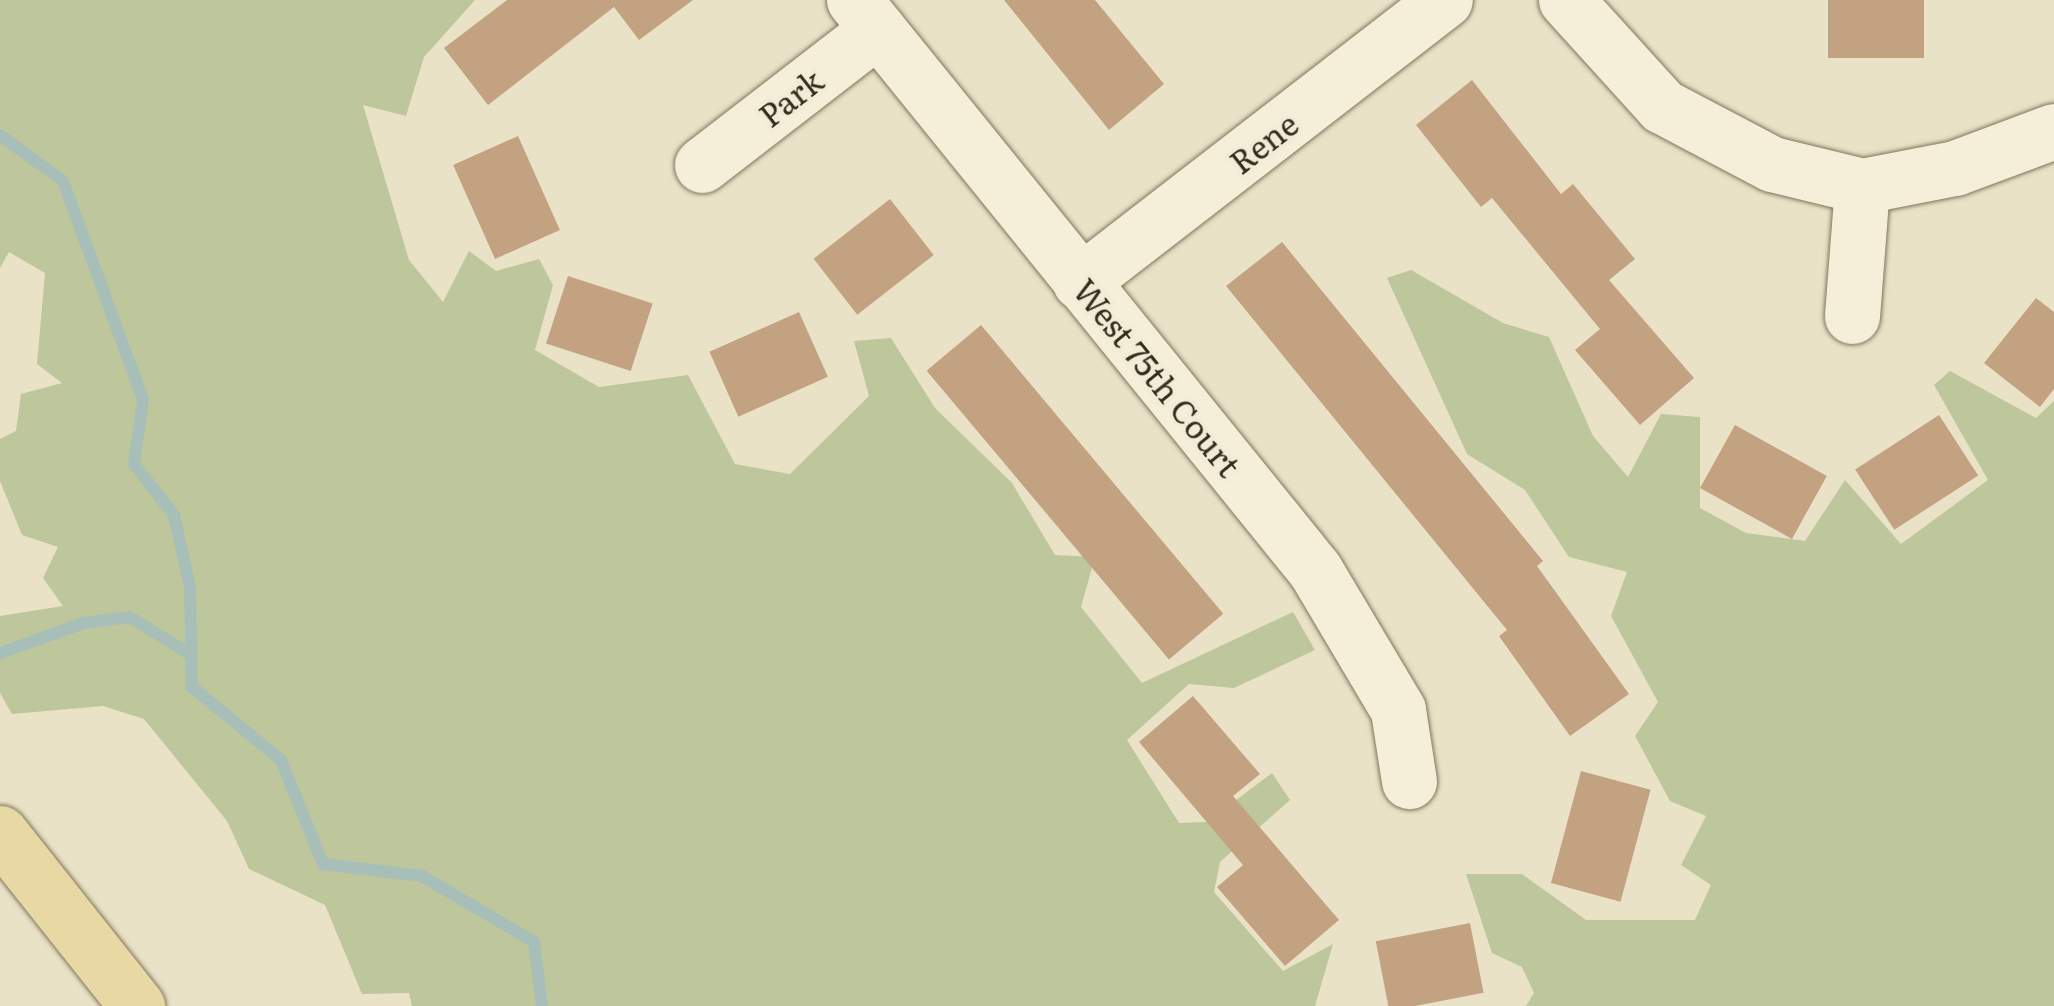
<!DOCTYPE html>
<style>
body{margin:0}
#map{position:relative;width:2054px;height:1006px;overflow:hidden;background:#e9e2c7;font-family:Literata,serif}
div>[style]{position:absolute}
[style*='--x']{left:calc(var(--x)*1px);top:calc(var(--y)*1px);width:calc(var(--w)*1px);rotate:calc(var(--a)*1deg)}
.green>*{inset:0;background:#bec69c}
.stream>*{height:12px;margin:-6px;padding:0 6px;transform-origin:6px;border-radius:6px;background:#a8beb9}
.building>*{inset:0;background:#c3a281;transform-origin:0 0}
.roads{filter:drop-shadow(0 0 2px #83755e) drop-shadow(0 0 2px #83755e)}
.minor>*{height:55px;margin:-27.5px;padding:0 27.5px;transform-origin:27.5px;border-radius:27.5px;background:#f5efd9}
.major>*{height:55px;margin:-27.5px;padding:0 27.5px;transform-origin:27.5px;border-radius:27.5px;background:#e8d8a3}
span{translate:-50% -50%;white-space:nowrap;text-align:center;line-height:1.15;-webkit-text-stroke:8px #f2ecd6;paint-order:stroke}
.street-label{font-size:32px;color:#352c20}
</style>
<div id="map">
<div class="green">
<i style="clip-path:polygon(0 0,475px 0,424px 57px,406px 116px,363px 105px,409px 260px,443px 302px,469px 251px,496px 271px,539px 259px,553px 285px,535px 350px,599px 387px,688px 375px,735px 464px,790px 474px,869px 396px,854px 341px,891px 338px,935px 408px,1012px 483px,1055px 555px,1095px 557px,1081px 607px,1142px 683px,1293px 612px,1315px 650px,1234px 688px,1189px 684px,1127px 740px,1179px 823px,1207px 822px,1272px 773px,1290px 800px,1220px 862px,1214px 892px,1283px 971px,1333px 944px,1315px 1006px,412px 1006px,409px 993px,362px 994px,325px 905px,249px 869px,227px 821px,144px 719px,103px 706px,12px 714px,0 693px,0 616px,63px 606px,43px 578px,58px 547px,22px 535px,0 481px,0 439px,16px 431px,21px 394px,62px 383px,37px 364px,45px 273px,9px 252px,0 268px)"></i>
<i style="clip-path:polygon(1411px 270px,1503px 323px,1549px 337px,1593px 436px,1628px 477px,1661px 414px,1700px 417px,1700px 508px,1746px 533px,1805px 541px,1845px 480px,1901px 544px,1988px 480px,1934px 385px,1950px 371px,2036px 418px,2054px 401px,2054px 1006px,1526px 1006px,1534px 993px,1522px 967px,1492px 953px,1466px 874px,1522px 874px,1586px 920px,1695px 920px,1711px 885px,1681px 865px,1706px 816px,1670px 801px,1635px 736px,1658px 702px,1611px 616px,1627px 572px,1569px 557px,1525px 490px,1467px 454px,1387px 278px)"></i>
</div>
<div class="stream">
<i style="--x:0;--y:135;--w:78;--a:36.1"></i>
<i style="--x:63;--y:181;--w:233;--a:69.9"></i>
<i style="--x:143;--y:400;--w:65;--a:98"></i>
<i style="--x:134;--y:464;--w:65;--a:51.9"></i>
<i style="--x:174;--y:515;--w:74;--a:77.5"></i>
<i style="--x:190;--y:587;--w:100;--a:88.9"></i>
<i style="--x:192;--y:687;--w:115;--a:39.4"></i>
<i style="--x:281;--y:760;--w:112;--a:68"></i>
<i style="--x:323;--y:864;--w:100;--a:6.9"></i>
<i style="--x:422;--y:876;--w:130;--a:30.5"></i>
<i style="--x:534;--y:942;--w:64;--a:82.9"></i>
<i style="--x:0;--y:653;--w:89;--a:-19.7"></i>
<i style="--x:84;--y:623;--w:46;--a:-7.4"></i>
<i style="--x:130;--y:617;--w:72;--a:31.9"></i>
</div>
<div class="building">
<i style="clip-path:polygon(507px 0,693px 0,639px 40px,614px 7px,488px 105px,444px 48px)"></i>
<i style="clip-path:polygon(1004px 0,1095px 0,1164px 84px,1109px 130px)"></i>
<i style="left:1828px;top:0;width:96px;height:58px"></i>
<i style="clip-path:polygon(1472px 80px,1561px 194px,1573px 184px,1635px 259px,1609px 280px,1694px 378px,1640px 425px,1575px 350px,1600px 329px,1492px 198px,1481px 207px,1416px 125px)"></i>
<i style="left:518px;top:136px;width:103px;height:71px;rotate:66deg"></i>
<i style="left:890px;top:199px;width:71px;height:97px;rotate:52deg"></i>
<i style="clip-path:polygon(1282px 242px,1543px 561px,1537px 566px,1629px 694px,1570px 736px,1499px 636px,1507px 630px,1226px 286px)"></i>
<i style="left:568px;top:276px;width:89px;height:71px;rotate:18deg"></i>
<i style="clip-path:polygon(2036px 298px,2054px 312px,2054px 389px,2040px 407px,1984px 363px)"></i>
<i style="left:799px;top:312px;width:71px;height:98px;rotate:66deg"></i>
<i style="left:981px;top:325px;width:377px;height:71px;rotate:50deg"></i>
<i style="left:1939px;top:415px;width:72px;height:100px;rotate:57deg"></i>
<i style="left:1735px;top:425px;width:105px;height:72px;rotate:29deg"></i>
<i style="clip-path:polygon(1193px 696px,1260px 774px,1233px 796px,1339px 920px,1285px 966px,1217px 887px,1243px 865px,1139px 742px)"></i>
<i style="left:1581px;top:771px;width:72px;height:116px;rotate:15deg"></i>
<i style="left:1470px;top:923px;width:71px;height:96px;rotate:79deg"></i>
</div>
<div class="roads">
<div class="minor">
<i style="--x:854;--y:0;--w:733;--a:51.04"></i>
<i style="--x:1315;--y:570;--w:163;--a:59.3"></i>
<i style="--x:1398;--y:710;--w:72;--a:81.2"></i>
<i style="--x:1566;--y:0;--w:143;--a:47.8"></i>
<i style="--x:1662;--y:106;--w:124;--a:27.8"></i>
<i style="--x:1772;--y:164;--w:93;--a:13.7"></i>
<i style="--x:1862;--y:186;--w:95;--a:-11"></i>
<i style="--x:1955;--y:168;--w:106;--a:-20.5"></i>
<i style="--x:702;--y:165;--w:222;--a:-37.7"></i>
<i style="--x:1080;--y:282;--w:461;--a:-37.7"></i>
<i style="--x:1852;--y:316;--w:130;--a:-85.6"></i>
</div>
<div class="major">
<i style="--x:0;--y:833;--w:221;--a:51.6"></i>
</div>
</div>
<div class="street-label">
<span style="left:790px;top:97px;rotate:-38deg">Park</span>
<span style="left:1263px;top:142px;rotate:-38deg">Rene</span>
<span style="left:1158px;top:377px;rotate:51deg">West 75th Court</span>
</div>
</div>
